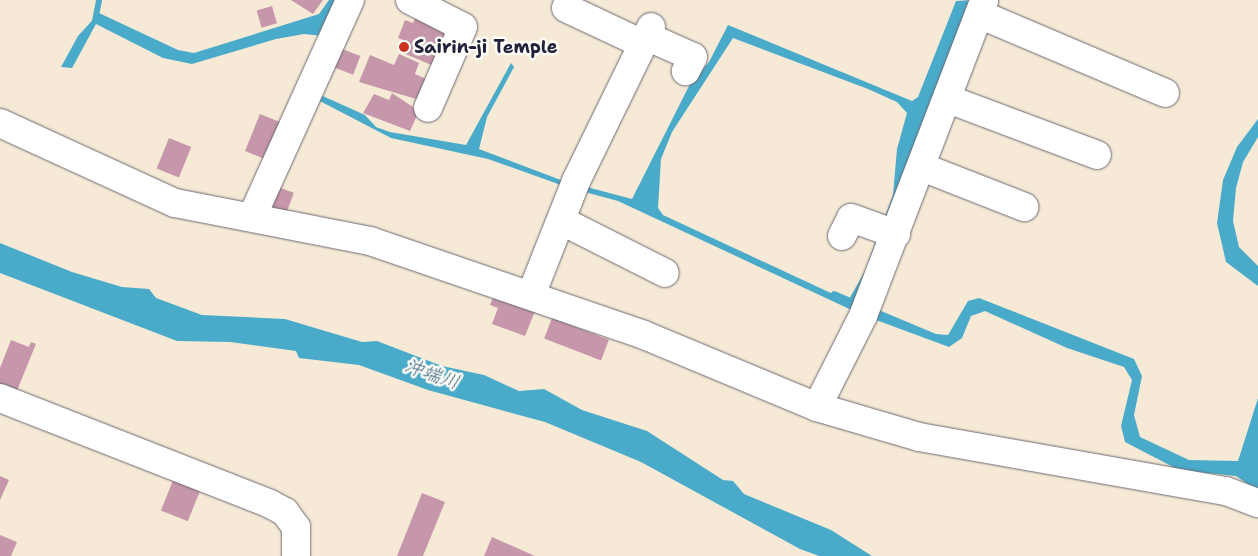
<!DOCTYPE html>
<meta charset="utf-8">
<style>
body{margin:0}
#map{position:relative;width:1258px;height:556px;overflow:hidden;background:#f6ead6;font-family:"Shantell Sans","Klee One",sans-serif}
div>[style]{position:absolute}
[style*='--x']{left:calc(var(--x)*1px);top:calc(var(--y)*1px);width:calc(var(--w)*1px);rotate:calc(var(--a)*1deg)}
.water>*{inset:0;background:#4aaac9}
.stream>*{height:6px;margin:-3px;padding:0 3px;transform-origin:3px;border-radius:3px;background:#4aaac9}
.building>*{inset:0;background:#c697ab;transform-origin:0 0}
.roads{filter:drop-shadow(0 0 1px #6c6871) drop-shadow(0 0 1px #6c6871)}
.minor>*{height:28px;margin:-14px;padding:0 14px;transform-origin:14px;border-radius:14px;background:#fff}
.dots>*{width:14px;height:14px;translate:-50% -50%;box-sizing:border-box;border:2px solid #fdfcf7;border-radius:50%}
span{translate:-50% -50%;white-space:nowrap;text-align:center;line-height:1.15;-webkit-text-stroke:5px #fdfcf7;paint-order:stroke}
.poi-label{font-size:18px;color:#22223b;font-weight:700}
.left{translate:0 -50%;text-align:left}
.water-label{font-size:19px;color:#345f7b;font-style:italic}
</style>
<div id="map">
<div class="water">
<i style="clip-path:polygon(329px 0,342px 0,324px 36px,304px 34px,276px 39px,192px 64px,163px 58px,96px 24px,72px 68px,61px 67px,78px 36px,99px 13px,178px 50px,194px 53px,319px 14px)"></i>
<i style="clip-path:polygon(evenodd,972px 0,858px 313px,618px 201px,581px 191px,583px 186px,632px 199px,690px 84px,709px 62px,728px 25px,912px 101px,918px 97px,956px 1px,972px 0,733px 38px,868px 89px,897px 102px,907px 113px,897px 149px,893px 195px,865px 271px,848px 301px,663px 215px,658px 208px,661px 159px,672px 132px,733px 38px)"></i>
<i style="clip-path:polygon(511px 63px,514px 67px,487px 117px,479px 149px,566px 182px,561px 185px,488px 159px,391px 138px,314px 98px,316px 93px,365px 115px,376px 127px,390px 132px,466px 145px)"></i>
<i style="clip-path:polygon(1258px 119px,1258px 137px,1243px 162px,1236px 188px,1233px 221px,1239px 247px,1258px 266px,1258px 286px,1226px 262px,1217px 223px,1223px 180px,1237px 147px)"></i>
<i style="clip-path:polygon(0 243px,72px 272px,122px 287px,149px 289px,156px 298px,202px 315px,285px 319px,362px 342px,377px 341px,442px 366px,484px 375px,519px 391px,544px 389px,582px 410px,647px 431px,723px 480px,733px 481px,744px 494px,831px 530px,872px 556px,819px 556px,800px 549px,641px 462px,545px 422px,428px 390px,359px 365px,299px 358px,296px 351px,230px 342px,177px 341px,0 273px)"></i>
<i style="clip-path:polygon(979px 298px,1134px 359px,1142px 376px,1134px 415px,1140px 437px,1189px 460px,1238px 461px,1258px 398px,1258px 491px,1236px 476px,1179px 470px,1125px 442px,1121px 426px,1132px 380px,1124px 367px,1067px 348px,985px 311px,971px 316px,962px 338px,949px 347px,868px 317px,874px 308px,936px 334px,948px 335px,968px 301px)"></i>
</div>
<div class="stream">
<i style="--x:95;--y:21;--w:21;--a:-79"></i>
<i style="--x:834;--y:294;--w:25;--a:23"></i>
</div>
<div class="building">
<i style="clip-path:polygon(291px 0,323px 0,313px 14px)"></i>
<i style="left:272px;top:6px;width:18px;height:16px;rotate:74deg"></i>
<i style="clip-path:polygon(416px 16px,451px 30px,436px 67px,401px 52px,406px 41px,398px 38px,405px 20px,413px 23px)"></i>
<i style="left:337px;top:47px;width:25px;height:20px;rotate:21deg"></i>
<i style="clip-path:polygon(399px 54px,419px 63px,415px 74px,431px 81px,423px 101px,359px 82px,370px 55px,394px 65px)"></i>
<i style="clip-path:polygon(392px 93px,419px 111px,410px 131px,363px 113px,374px 94px,389px 100px)"></i>
<i style="left:260px;top:114px;width:24px;height:40px;rotate:22deg"></i>
<i style="left:169px;top:138px;width:24px;height:33px;rotate:22deg"></i>
<i style="left:275px;top:186px;width:20px;height:30px;rotate:20deg"></i>
<i style="clip-path:polygon(494px 295px,535px 311px,525px 336px,492px 324px,498px 308px,490px 305px)"></i>
<i style="left:552px;top:318px;width:61px;height:22px;rotate:21deg"></i>
<i style="clip-path:polygon(11px 340px,29px 347px,31px 342px,36px 344px,16px 393px,0 387px,0 368px)"></i>
<i style="clip-path:polygon(0 476px,9px 480px,0 500px)"></i>
<i style="left:174px;top:478px;width:29px;height:35px;rotate:22deg"></i>
<i style="clip-path:polygon(422px 493px,445px 502px,423px 556px,397px 556px)"></i>
<i style="clip-path:polygon(0 535px,17px 542px,11px 556px,0 556px)"></i>
<i style="clip-path:polygon(492px 537px,535px 556px,484px 556px)"></i>
</div>
<div class="roads">
<div class="minor">
<i style="--x:410;--y:0;--w:59;--a:27"></i>
<i style="--x:463;--y:27;--w:88;--a:113.4"></i>
<i style="--x:566;--y:8;--w:85;--a:25.1"></i>
<i style="--x:979;--y:14;--w:202;--a:23"></i>
<i style="--x:646;--y:36;--w:51;--a:24.1"></i>
<i style="--x:693;--y:57;--w:16;--a:117"></i>
<i style="--x:948;--y:99;--w:159;--a:20.6"></i>
<i style="--x:0;--y:123;--w:192;--a:24.6"></i>
<i style="--x:175;--y:203;--w:199;--a:11"></i>
<i style="--x:370;--y:241;--w:290;--a:18.9"></i>
<i style="--x:644;--y:335;--w:187;--a:22.6"></i>
<i style="--x:817;--y:407;--w:106;--a:16.4"></i>
<i style="--x:919;--y:437;--w:312;--a:10"></i>
<i style="--x:1226;--y:491;--w:34;--a:21"></i>
<i style="--x:922;--y:167;--w:110;--a:21.4"></i>
<i style="--x:252;--y:217;--w:238;--a:-65.7"></i>
<i style="--x:562;--y:221;--w:115;--a:26.8"></i>
<i style="--x:842;--y:236;--w:20;--a:-63"></i>
<i style="--x:851;--y:218;--w:48;--a:19.6"></i>
<i style="--x:531;--y:295;--w:125;--a:-68.4"></i>
<i style="--x:577;--y:179;--w:169;--a:-64"></i>
<i style="--x:0;--y:398;--w:290;--a:21.4"></i>
<i style="--x:270;--y:504;--w:17;--a:28"></i>
<i style="--x:285;--y:512;--w:19;--a:54"></i>
<i style="--x:296;--y:527;--w:29;--a:90"></i>
<i style="--x:817;--y:407;--w:102;--a:-63.2"></i>
<i style="--x:863;--y:316;--w:338;--a:-69"></i>
</div>
</div>
<div class="dots">
<i style="left:404px;top:47px;background:#c8321e"></i>
</div>
<div class="poi-label">
<span class="left" style="left:414px;top:47px">Sairin-ji Temple</span>
</div>
<div class="water-label">
<span style="left:432px;top:374px;rotate:19deg">沖端川</span>
</div>
</div>
